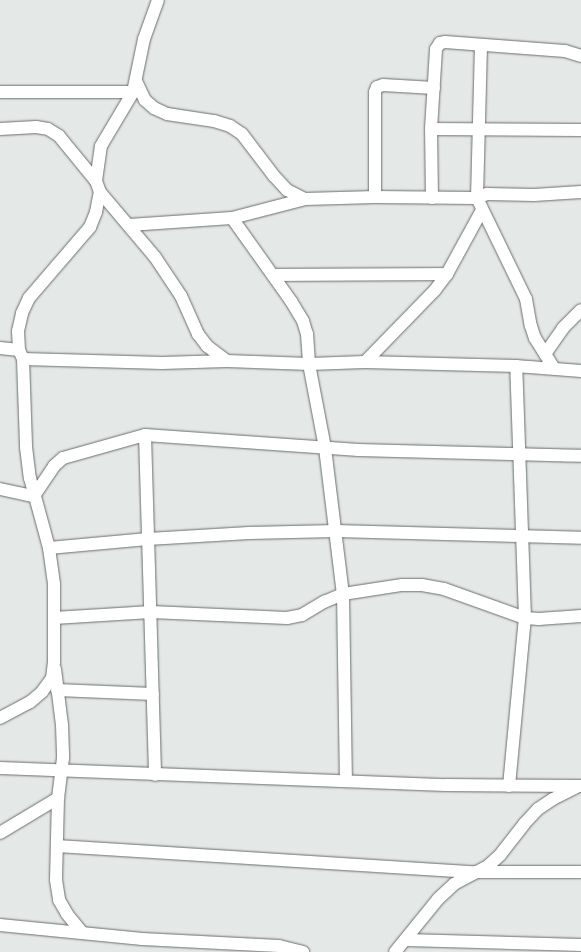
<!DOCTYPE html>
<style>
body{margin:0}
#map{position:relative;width:581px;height:952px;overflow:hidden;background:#e4e9e7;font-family:"Sofia Sans Condensed",sans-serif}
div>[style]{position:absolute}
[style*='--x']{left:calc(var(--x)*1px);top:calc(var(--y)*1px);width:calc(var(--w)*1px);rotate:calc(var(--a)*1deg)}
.roads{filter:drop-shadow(0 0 1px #696d6b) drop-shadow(0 0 1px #696d6b)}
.minor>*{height:12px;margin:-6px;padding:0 6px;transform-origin:6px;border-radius:6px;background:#fff}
span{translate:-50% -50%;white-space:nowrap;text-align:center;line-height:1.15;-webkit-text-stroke:3px #e4e9e7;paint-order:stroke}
</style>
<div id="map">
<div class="roads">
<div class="minor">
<i style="--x:481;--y:45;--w:153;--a:91.5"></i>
<i style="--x:477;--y:198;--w:112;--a:64.1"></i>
<i style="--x:526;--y:299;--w:27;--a:80"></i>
<i style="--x:531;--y:326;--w:13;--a:72"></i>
<i style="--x:535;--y:338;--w:36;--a:58"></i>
<i style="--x:136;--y:81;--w:21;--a:65"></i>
<i style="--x:145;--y:100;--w:12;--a:42"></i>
<i style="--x:154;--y:108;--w:14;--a:25"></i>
<i style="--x:167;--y:114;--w:48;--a:8.5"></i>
<i style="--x:214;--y:121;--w:17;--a:17"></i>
<i style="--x:230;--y:126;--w:14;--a:34"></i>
<i style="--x:242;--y:134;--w:53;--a:52.7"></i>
<i style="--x:274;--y:176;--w:19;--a:47"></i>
<i style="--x:287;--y:190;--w:20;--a:27"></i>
<i style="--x:0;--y:92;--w:133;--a:0"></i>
<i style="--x:0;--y:129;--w:36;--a:-3"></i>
<i style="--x:36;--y:127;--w:12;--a:9"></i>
<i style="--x:48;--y:129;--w:13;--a:32"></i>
<i style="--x:59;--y:136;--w:58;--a:50.6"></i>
<i style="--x:96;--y:181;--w:12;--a:70"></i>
<i style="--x:100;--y:192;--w:85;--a:49.8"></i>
<i style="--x:155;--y:257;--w:47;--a:56.3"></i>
<i style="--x:181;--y:296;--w:42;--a:65.9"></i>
<i style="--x:198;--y:334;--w:15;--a:53"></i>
<i style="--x:207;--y:346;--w:25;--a:37"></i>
<i style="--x:431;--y:129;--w:150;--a:0.4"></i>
<i style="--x:96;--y:181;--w:35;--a:-82"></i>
<i style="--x:101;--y:146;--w:63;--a:-59.3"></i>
<i style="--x:133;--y:92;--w:54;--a:-78.3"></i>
<i style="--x:144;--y:39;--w:41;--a:-70.3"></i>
<i style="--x:375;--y:197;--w:105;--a:-90"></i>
<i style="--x:375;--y:92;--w:5;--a:-68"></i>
<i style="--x:377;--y:87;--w:6;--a:-18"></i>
<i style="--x:383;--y:85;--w:51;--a:3.4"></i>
<i style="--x:432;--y:198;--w:69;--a:-90.8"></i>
<i style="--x:431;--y:129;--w:80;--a:-86.4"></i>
<i style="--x:436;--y:49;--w:7;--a:-56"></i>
<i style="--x:440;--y:43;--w:5;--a:-11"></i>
<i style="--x:445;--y:42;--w:120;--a:4.3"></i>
<i style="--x:565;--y:51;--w:17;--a:17"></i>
<i style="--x:232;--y:218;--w:102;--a:54.6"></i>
<i style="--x:291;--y:301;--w:23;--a:59"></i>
<i style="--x:303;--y:321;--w:14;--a:73"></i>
<i style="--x:307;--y:334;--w:30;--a:86"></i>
<i style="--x:309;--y:364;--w:86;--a:79.2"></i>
<i style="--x:325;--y:448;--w:147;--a:83"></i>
<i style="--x:343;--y:594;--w:186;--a:89.1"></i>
<i style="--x:129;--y:225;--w:103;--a:-3.9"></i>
<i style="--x:232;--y:218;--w:75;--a:-14.6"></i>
<i style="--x:305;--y:199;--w:70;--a:-1.6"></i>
<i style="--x:375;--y:197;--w:102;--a:0.6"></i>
<i style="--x:477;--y:198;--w:11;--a:-22"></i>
<i style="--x:487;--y:194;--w:47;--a:1.2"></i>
<i style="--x:534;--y:195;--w:47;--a:-3.7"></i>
<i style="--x:273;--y:275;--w:174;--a:-0.3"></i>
<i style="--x:0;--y:348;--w:19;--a:6"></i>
<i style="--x:19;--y:350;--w:10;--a:66"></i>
<i style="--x:23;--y:359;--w:88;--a:88"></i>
<i style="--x:26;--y:447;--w:31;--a:83"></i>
<i style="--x:30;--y:478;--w:73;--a:74.8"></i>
<i style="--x:49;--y:548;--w:36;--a:82"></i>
<i style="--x:54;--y:584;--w:78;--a:90"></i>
<i style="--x:54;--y:662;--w:16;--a:97"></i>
<i style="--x:52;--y:678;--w:17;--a:126"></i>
<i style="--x:42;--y:692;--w:16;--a:140"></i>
<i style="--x:30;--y:702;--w:34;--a:152"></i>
<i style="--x:19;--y:350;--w:19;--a:-93"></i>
<i style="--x:18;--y:331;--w:18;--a:-77"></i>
<i style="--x:22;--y:313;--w:17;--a:-65"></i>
<i style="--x:29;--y:298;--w:94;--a:-49.3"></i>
<i style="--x:90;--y:227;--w:16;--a:-68"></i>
<i style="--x:96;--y:212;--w:20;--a:-79"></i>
<i style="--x:545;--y:354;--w:32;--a:-55"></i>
<i style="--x:563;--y:328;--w:25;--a:-45"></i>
<i style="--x:23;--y:359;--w:139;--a:1.6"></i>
<i style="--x:162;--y:363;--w:65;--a:-1.8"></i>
<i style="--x:227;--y:361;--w:82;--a:2.1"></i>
<i style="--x:309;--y:364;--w:56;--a:-2"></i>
<i style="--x:365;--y:362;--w:151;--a:1.5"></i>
<i style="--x:516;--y:366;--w:65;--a:4.4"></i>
<i style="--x:365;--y:362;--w:100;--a:-45.8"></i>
<i style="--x:435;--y:290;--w:20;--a:-53"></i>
<i style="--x:447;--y:274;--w:73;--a:-61.3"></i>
<i style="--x:145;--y:435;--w:340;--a:88.3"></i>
<i style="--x:0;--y:489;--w:35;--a:12"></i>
<i style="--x:34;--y:496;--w:36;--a:-56"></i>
<i style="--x:54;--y:466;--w:12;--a:-42"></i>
<i style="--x:63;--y:458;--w:85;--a:-15.7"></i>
<i style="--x:145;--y:435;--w:214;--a:4"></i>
<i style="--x:358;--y:450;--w:223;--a:1.5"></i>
<i style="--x:49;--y:548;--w:99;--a:-5.2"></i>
<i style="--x:148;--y:539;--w:101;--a:-3.4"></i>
<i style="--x:249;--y:533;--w:87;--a:-1.3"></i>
<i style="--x:336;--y:531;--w:245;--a:1.6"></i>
<i style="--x:54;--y:618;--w:97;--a:-3.5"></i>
<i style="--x:151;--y:612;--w:136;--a:2.5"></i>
<i style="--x:287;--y:618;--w:15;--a:-11"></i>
<i style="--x:302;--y:615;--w:26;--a:-31"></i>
<i style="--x:324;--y:602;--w:21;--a:-23"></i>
<i style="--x:343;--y:594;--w:60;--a:-8.7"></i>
<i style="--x:402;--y:585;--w:20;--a:0"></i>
<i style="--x:422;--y:585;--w:22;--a:10"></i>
<i style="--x:444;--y:589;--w:86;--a:19.7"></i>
<i style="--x:525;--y:618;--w:14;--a:4"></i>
<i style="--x:539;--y:619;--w:42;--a:-4.1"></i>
<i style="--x:55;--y:669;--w:56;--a:82.9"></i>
<i style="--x:62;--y:725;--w:33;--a:88"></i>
<i style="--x:63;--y:758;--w:40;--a:97.1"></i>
<i style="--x:58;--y:798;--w:82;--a:91.4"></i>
<i style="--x:56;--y:880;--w:20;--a:81"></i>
<i style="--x:59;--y:900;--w:16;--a:60"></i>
<i style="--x:67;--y:914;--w:22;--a:51"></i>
<i style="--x:57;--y:690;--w:96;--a:2.4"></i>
<i style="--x:0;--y:768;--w:446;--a:2.2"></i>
<i style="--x:446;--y:785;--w:135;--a:0.4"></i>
<i style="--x:509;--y:786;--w:169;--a:-84.6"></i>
<i style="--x:525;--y:618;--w:252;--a:-92"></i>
<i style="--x:0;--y:833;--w:68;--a:-31.1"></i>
<i style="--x:57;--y:846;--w:420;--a:3.6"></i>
<i style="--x:476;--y:872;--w:105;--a:0"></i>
<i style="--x:0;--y:925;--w:143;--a:5.6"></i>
<i style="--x:142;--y:939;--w:137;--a:2.9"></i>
<i style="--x:279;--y:946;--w:25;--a:14"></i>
<i style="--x:406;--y:940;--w:175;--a:1.6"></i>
<i style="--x:395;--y:952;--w:68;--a:-50.9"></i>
<i style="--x:438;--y:899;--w:22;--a:-43"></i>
<i style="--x:454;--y:884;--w:40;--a:-28"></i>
<i style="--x:489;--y:865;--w:15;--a:-42"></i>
<i style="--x:500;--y:855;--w:39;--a:-52"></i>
<i style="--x:524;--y:824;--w:21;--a:-47"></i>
<i style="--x:538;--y:809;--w:18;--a:-34"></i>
<i style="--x:553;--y:799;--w:25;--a:-27"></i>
</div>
</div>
</div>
